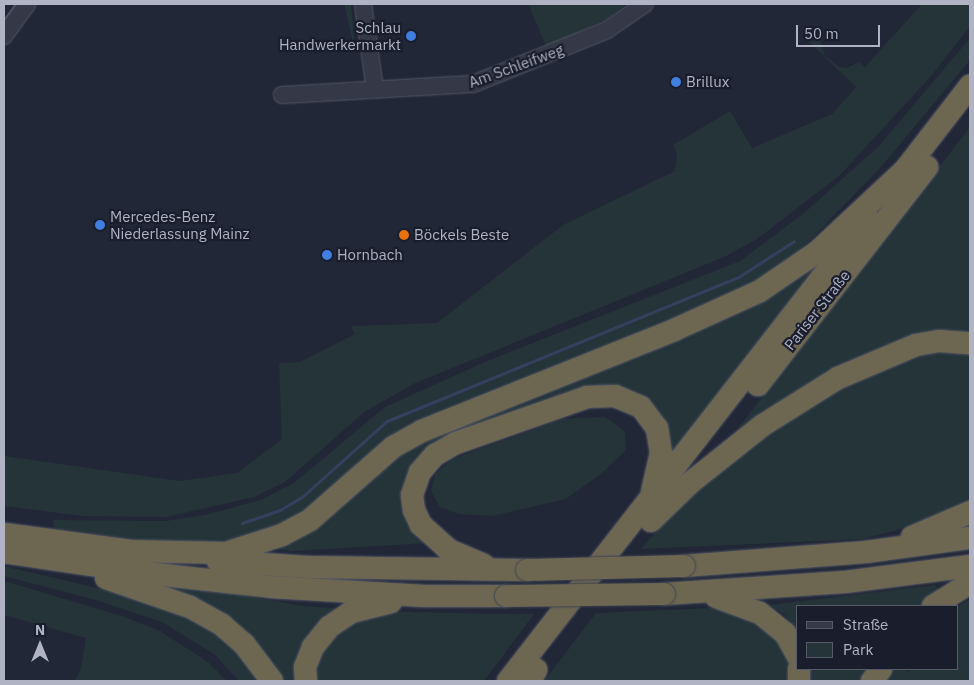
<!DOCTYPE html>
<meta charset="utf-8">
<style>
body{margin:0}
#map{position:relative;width:974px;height:685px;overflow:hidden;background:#212737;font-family:"IBM Plex Sans",sans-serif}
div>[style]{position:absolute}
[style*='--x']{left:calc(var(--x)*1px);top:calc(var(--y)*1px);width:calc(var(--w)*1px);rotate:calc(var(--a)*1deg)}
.green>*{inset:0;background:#243439}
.stream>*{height:3px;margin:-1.5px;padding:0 1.5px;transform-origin:1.5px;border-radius:1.5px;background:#363f5d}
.roads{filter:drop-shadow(0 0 1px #525665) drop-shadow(0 0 1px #525665)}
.minor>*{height:16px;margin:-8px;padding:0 8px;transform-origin:8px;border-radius:8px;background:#353947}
.highway>*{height:22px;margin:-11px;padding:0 11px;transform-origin:11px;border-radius:11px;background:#6d6752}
.tram>*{height:1px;margin:-0.5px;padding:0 0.5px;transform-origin:0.5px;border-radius:0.5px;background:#575c6e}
.bridges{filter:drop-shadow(0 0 1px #3f4352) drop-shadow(0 0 1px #3f4352)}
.highway-bridge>*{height:22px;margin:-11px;padding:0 11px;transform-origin:11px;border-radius:11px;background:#6d6752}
.dots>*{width:14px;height:14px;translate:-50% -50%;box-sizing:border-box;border:2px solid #1a1e2c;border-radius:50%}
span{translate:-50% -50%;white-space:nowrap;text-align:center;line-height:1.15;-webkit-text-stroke:4.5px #1a1e2c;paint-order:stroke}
.poi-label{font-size:15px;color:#afb3c4}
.right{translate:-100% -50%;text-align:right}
.left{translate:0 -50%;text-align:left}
.street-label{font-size:15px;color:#afb3c4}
.frame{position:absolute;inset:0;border:5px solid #afb3c4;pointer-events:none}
.legend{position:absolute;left:796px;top:605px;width:162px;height:65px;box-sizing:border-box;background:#1a1e2c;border:1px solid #565a69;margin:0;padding:6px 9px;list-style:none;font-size:15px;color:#afb3c4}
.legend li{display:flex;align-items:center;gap:10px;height:25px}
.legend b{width:25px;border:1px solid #565a69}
.north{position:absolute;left:15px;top:620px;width:50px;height:50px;-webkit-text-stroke:4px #1a1e2c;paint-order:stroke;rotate:0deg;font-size:14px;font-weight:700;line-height:20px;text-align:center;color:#afb3c4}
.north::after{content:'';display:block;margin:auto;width:18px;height:22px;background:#afb3c4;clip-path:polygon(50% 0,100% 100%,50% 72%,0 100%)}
.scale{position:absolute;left:796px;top:25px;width:84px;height:22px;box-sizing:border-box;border:2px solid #afb3c4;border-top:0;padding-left:6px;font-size:15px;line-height:18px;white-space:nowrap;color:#afb3c4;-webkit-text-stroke:4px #1a1e2c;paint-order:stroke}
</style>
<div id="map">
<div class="green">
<i style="clip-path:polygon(344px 4px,351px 4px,355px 51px)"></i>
<i style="clip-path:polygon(528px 4px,627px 4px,608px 18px,547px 48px)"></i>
<i style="clip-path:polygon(922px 4px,970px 4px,970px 26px,932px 75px,840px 175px,757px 239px,724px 257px,413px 384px,363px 413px,285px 482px,254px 497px,166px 517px,82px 516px,4px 506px,4px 456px,179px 481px,237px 473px,282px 439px,279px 363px,300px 362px,355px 334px,351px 326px,437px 323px,563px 225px,675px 171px,677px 155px,673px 145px,730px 111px,752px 148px,832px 114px,856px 87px,809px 42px,820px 39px,825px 56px,839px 67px,847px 68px,859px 62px,865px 67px)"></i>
<i style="clip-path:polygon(970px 38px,970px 60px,880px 168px,793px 258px,734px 294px,494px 393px,285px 526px,231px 545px,158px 542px,54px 528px,53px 520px,166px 521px,205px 515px,261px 500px,294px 483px,385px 407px,487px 361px,740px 261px,804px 213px,879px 146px)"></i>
<i style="clip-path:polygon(970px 127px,970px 336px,948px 333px,726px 444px)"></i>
<i style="clip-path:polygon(828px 251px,667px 459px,620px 390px,414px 463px,427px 543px,294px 551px,273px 549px,414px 444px)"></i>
<i style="clip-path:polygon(970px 350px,970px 503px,936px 520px,862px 539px,641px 549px,677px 508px,769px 429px,857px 380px,926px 352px)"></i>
<i style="clip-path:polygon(605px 417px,625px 431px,626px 450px,601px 474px,566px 499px,492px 516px,459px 514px,440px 507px,431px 491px,435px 474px,453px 459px,563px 419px)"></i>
<i style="clip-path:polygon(4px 566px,152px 601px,218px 631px,264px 681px,239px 681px,214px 654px,162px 622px,96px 600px,4px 576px)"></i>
<i style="clip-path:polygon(4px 581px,122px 616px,160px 631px,208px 662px,227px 681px,75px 681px,81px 668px,86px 638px,4px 615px)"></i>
<i style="clip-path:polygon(149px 583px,207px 589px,303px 606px,342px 609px,299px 681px,281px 681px)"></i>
<i style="clip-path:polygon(935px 585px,939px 591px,921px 606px,798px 606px,798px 631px,785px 615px,770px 605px)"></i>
<i style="clip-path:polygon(970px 599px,970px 681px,884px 681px,892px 669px,906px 669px,907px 673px,910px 669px,958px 669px,958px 607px)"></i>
<i style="clip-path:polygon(733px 607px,761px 619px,795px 665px,792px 681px,544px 681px,596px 613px)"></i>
<i style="clip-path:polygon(372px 611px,492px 614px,534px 614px,484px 681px,315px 681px,317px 662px,329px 640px)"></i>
<i style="clip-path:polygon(810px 669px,872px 669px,862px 681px,810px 681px)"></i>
</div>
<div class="stream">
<i style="--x:242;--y:523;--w:40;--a:-18.9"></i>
<i style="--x:280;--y:510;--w:27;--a:-31"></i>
<i style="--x:303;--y:496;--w:113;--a:-41.8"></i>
<i style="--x:387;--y:421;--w:382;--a:-22.3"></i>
<i style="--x:740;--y:276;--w:64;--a:-32.9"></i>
</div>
<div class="roads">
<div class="minor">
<i style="--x:363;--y:4;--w:86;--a:82"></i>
<i style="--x:4;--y:36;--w:39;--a:-54"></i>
<i style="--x:282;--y:95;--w:191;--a:-3.3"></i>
<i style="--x:473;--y:84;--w:144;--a:-21.9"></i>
<i style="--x:607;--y:30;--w:46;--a:-34.4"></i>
</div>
<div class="highway">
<i style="--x:898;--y:179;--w:118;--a:-52.3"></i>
<i style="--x:758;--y:385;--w:276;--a:-52.2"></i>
<i style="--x:651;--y:521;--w:54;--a:-44.3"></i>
<i style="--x:690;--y:483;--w:93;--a:-38.5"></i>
<i style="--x:763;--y:425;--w:89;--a:-32.1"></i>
<i style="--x:838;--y:378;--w:85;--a:-22.9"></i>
<i style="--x:916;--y:345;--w:23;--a:-10"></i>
<i style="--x:939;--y:341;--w:31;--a:4"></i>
<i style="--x:4;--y:534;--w:136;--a:7.6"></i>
<i style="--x:912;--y:537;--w:63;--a:-23.3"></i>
<i style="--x:126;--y:551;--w:100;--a:1.1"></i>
<i style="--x:226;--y:553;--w:59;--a:-17.8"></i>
<i style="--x:282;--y:535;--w:32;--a:-28"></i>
<i style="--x:310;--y:520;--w:111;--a:-41.3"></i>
<i style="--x:393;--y:447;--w:33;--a:-29"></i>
<i style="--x:422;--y:431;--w:271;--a:-21.8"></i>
<i style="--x:674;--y:330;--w:94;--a:-24.4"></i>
<i style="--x:760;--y:291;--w:69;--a:-34.4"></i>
<i style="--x:817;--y:252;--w:123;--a:-43"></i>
<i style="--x:4;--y:552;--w:144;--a:8.4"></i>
<i style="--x:146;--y:573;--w:125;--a:6.4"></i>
<i style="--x:270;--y:587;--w:155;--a:3.3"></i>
<i style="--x:425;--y:596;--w:81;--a:0"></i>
<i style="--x:218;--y:561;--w:89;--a:3.9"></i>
<i style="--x:307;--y:567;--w:220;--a:0.8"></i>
<i style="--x:484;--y:565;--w:38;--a:-157"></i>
<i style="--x:449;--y:550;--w:38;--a:-138"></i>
<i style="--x:421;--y:525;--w:17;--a:-115"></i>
<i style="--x:414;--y:510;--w:15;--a:-98"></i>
<i style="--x:412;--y:495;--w:24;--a:-71"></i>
<i style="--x:420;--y:472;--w:23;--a:-49"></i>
<i style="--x:435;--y:455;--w:24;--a:-30"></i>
<i style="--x:456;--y:443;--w:139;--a:-19.3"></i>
<i style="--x:587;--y:397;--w:28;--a:-2"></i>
<i style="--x:615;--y:396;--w:28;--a:23"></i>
<i style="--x:641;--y:407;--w:26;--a:53"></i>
<i style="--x:657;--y:428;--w:25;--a:81"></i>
<i style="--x:661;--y:453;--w:39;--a:103"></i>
<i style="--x:684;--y:566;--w:183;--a:-4.4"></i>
<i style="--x:866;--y:552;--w:105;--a:-7.7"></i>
<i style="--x:106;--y:578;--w:89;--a:19"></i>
<i style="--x:190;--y:607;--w:37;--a:29"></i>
<i style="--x:222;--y:625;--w:29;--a:41"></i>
<i style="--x:244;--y:644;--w:46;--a:52.9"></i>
<i style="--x:664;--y:594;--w:181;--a:-3.8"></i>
<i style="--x:845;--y:582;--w:126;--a:-7.3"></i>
<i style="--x:716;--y:597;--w:47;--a:20"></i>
<i style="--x:760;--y:613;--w:32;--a:39"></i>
<i style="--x:785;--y:633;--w:26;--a:61"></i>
<i style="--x:933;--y:606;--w:44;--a:-31.9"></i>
<i style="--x:306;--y:681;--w:14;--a:-94"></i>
<i style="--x:305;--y:667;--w:22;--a:-68"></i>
<i style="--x:313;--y:647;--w:26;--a:-51"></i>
<i style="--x:329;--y:627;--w:27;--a:-34"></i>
<i style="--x:351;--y:612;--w:41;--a:-14"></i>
<i style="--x:508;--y:681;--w:586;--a:-52.13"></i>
<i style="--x:530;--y:681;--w:13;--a:-61"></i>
<i style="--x:799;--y:681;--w:12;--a:-90"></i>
<i style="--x:872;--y:681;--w:15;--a:-53"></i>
</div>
</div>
<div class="tram">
<i style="--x:4;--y:19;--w:19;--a:-54"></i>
</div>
<div class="bridges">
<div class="highway-bridge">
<i style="--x:527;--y:570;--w:157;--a:-1.5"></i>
<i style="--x:506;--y:596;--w:158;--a:-0.7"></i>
</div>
</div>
<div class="dots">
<i style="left:411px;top:36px;background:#3f7fe0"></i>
<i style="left:676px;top:82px;background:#3f7fe0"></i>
<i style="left:100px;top:225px;background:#3f7fe0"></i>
<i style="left:404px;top:235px;background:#e8710a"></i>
<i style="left:327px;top:255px;background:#3f7fe0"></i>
</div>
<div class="poi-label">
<span class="right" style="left:401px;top:36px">Schlau<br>Handwerkermarkt</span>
<span class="left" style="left:686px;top:82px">Brillux</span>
<span class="left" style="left:110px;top:225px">Mercedes-Benz<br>Niederlassung Mainz</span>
<span class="left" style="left:414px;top:235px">Böckels Beste</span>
<span class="left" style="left:337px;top:255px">Hornbach</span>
</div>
<div class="street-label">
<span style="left:516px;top:66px;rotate:-20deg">Am Schleifweg</span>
<span style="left:817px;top:310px;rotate:-52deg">Pariser Straße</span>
</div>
<div class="frame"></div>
<ul class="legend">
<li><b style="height:6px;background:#353947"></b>Straße</li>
<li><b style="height:14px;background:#243439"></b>Park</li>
</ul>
<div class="north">N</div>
<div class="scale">50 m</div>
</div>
